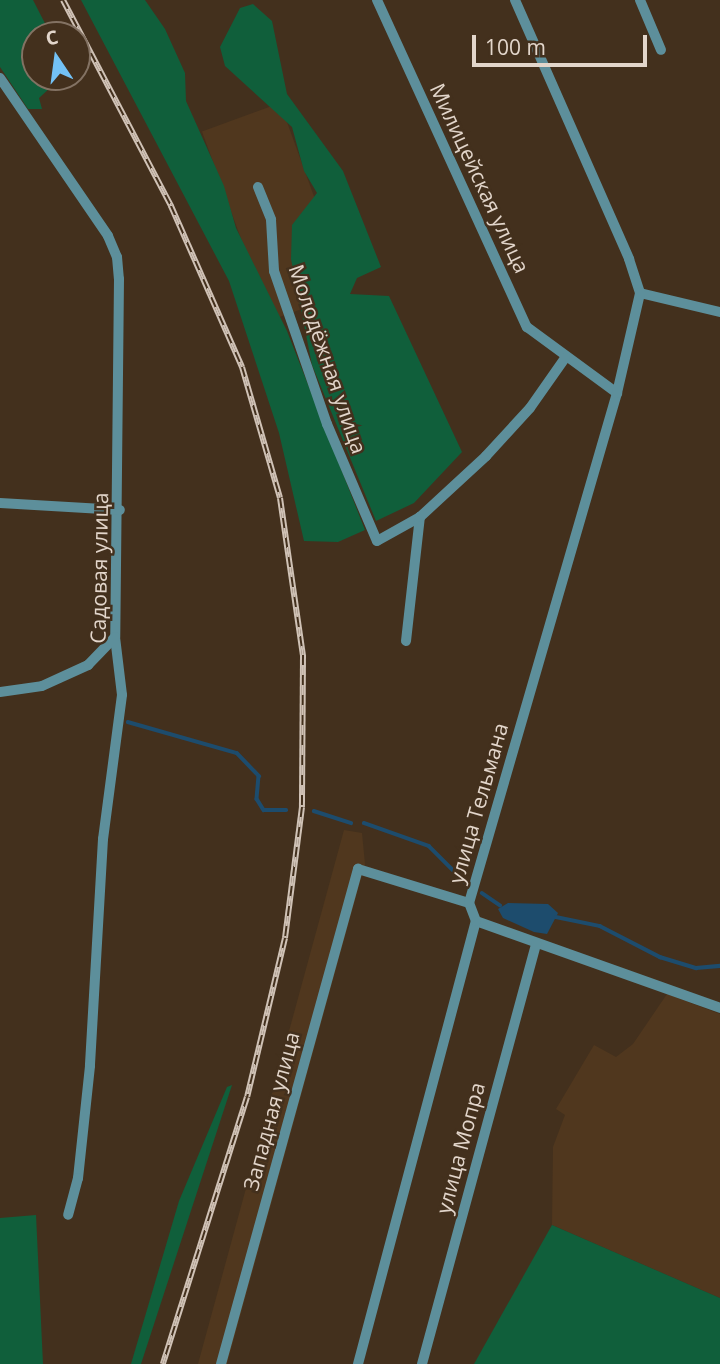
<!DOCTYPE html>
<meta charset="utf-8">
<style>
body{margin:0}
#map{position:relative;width:720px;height:1364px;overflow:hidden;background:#43301d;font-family:"Open Sans",sans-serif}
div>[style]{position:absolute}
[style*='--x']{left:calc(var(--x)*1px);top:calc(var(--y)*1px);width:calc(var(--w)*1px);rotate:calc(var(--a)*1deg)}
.built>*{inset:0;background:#50371e;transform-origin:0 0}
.green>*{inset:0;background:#105f3b}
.water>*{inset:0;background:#1d4c6d}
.stream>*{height:3.5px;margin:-1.75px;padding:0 1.75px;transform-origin:1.75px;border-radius:1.75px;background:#1d4c6d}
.minor>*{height:10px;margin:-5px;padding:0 5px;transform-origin:5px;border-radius:5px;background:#5d8f9b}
.rail>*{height:6px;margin-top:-3px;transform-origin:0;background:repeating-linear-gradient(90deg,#43301d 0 10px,#d0c2b6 0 20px);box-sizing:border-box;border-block:2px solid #d0c2b6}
span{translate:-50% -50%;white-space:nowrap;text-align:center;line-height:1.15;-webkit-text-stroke:5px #43301d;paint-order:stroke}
.street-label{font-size:21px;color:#e3d6cb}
.north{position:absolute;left:21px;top:21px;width:70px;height:70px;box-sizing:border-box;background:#43301d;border:2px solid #837263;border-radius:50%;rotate:347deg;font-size:19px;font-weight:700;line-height:28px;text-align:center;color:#e3d6cb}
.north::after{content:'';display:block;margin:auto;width:24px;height:32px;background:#73c1f5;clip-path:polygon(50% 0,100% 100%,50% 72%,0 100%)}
.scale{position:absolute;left:472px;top:35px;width:175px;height:32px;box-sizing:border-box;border:4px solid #e3d6cb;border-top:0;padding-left:9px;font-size:21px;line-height:24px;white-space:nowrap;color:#e3d6cb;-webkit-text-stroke:5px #43301d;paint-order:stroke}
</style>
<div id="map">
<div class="built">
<i style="left:280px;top:103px;width:201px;height:83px;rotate:70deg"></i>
<i style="clip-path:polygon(344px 830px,362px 833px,365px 864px,227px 1364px,198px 1364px)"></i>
<i style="clip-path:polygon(667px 994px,720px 1014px,720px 1298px,552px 1225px,553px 1147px,565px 1115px,556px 1109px,594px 1045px,616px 1057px,633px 1044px)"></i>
</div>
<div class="green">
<i style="clip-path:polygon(0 0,33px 0,51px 35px,35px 35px,35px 77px,62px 77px,39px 98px,42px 109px,28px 109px,0 67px)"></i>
<i style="clip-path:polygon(81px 0,145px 0,165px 29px,185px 73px,186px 101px,224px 186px,236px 228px,287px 331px,365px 530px,338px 542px,304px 541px,279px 433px,229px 281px)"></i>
<i style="clip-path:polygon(253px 4px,272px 21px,287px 94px,343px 171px,381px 267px,357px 278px,350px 294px,389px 296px,462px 452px,414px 503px,376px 521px,312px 365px,291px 259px,292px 225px,317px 193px,304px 171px,292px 127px,225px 66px,220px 47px,240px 8px)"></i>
<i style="clip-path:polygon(232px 1085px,141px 1364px,131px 1364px,179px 1201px,227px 1087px)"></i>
<i style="clip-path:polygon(36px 1215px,43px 1364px,0 1364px,0 1218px)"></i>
<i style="clip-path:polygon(552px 1225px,720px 1298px,720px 1364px,474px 1364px)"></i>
</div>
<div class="water">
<i style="clip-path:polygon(508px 903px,548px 904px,558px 913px,547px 934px,534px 932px,503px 918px,498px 909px)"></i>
</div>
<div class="stream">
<i style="--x:128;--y:722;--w:113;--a:15.9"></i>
<i style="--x:237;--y:753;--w:32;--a:46"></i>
<i style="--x:259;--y:776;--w:23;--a:95"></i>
<i style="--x:257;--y:799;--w:13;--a:58"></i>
<i style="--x:264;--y:810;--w:22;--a:0"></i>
<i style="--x:314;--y:811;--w:39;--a:18"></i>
<i style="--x:364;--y:823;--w:69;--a:19.5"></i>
<i style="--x:429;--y:846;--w:51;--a:45"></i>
<i style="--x:482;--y:893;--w:22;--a:34"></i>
<i style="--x:556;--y:917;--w:45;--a:11.6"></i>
<i style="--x:600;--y:926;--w:68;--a:27.3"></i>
<i style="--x:660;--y:957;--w:38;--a:17"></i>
<i style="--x:696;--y:968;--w:24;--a:-5"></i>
</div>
<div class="minor">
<i style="--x:377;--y:0;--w:360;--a:65.4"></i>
<i style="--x:527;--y:327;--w:112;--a:36.3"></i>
<i style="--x:515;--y:0;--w:283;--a:66.2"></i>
<i style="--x:629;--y:259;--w:36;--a:72"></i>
<i style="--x:640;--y:293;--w:82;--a:13.4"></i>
<i style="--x:640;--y:0;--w:54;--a:67.2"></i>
<i style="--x:0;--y:78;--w:191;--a:55.6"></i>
<i style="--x:108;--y:236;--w:23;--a:67"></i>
<i style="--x:117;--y:257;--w:22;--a:85"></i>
<i style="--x:119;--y:279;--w:358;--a:90.6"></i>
<i style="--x:115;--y:637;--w:58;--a:83.1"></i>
<i style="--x:122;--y:695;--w:145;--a:97.5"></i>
<i style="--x:103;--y:839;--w:227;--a:93.3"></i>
<i style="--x:90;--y:1066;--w:113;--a:96.1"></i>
<i style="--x:78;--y:1178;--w:38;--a:105"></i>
<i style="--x:258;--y:187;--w:35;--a:68"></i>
<i style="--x:271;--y:220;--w:51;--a:86.6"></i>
<i style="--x:274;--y:271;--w:162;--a:70.9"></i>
<i style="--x:327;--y:424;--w:127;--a:66.9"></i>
<i style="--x:377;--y:541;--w:49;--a:-29.2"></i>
<i style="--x:0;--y:503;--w:120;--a:3.3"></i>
<i style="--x:406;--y:641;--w:125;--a:-83.6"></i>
<i style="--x:420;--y:517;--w:90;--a:-42.7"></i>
<i style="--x:486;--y:456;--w:65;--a:-47.5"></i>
<i style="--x:530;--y:408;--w:61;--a:-55"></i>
<i style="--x:0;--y:692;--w:42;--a:-8.1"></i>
<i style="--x:42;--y:686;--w:51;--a:-24.5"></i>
<i style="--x:88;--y:665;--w:39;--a:-46"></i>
<i style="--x:476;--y:921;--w:259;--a:19.6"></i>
<i style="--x:221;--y:1364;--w:514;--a:-74.53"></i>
<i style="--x:358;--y:869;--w:116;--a:17"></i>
<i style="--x:358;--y:1364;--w:458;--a:-75.1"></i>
<i style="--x:476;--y:921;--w:19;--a:-111"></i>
<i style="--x:469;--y:903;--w:531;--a:-73.82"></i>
<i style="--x:617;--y:393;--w:103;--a:-77"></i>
<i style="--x:422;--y:1364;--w:436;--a:-74.8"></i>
</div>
<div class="rail">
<i style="--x:63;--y:0;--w:233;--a:62.3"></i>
<i style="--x:171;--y:206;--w:176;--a:66.2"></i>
<i style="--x:242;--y:367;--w:136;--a:73.8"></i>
<i style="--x:280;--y:498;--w:159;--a:81.7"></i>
<i style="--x:303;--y:655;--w:152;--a:90.4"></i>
<i style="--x:302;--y:807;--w:132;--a:97.4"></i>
<i style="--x:285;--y:938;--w:163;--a:103.4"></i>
<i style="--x:247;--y:1097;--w:280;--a:107.5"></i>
</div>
<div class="street-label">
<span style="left:480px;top:178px;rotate:65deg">Милицейская улица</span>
<span style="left:328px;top:359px;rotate:71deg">Молодёжная улица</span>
<span style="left:99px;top:568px;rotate:-89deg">Садовая улица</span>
<span style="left:478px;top:803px;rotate:-74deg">улица Тельмана</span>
<span style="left:271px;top:1111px;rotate:-75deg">Западная улица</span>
<span style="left:460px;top:1148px;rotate:-75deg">улица Мопра</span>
</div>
<div class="north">С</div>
<div class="scale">100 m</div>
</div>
